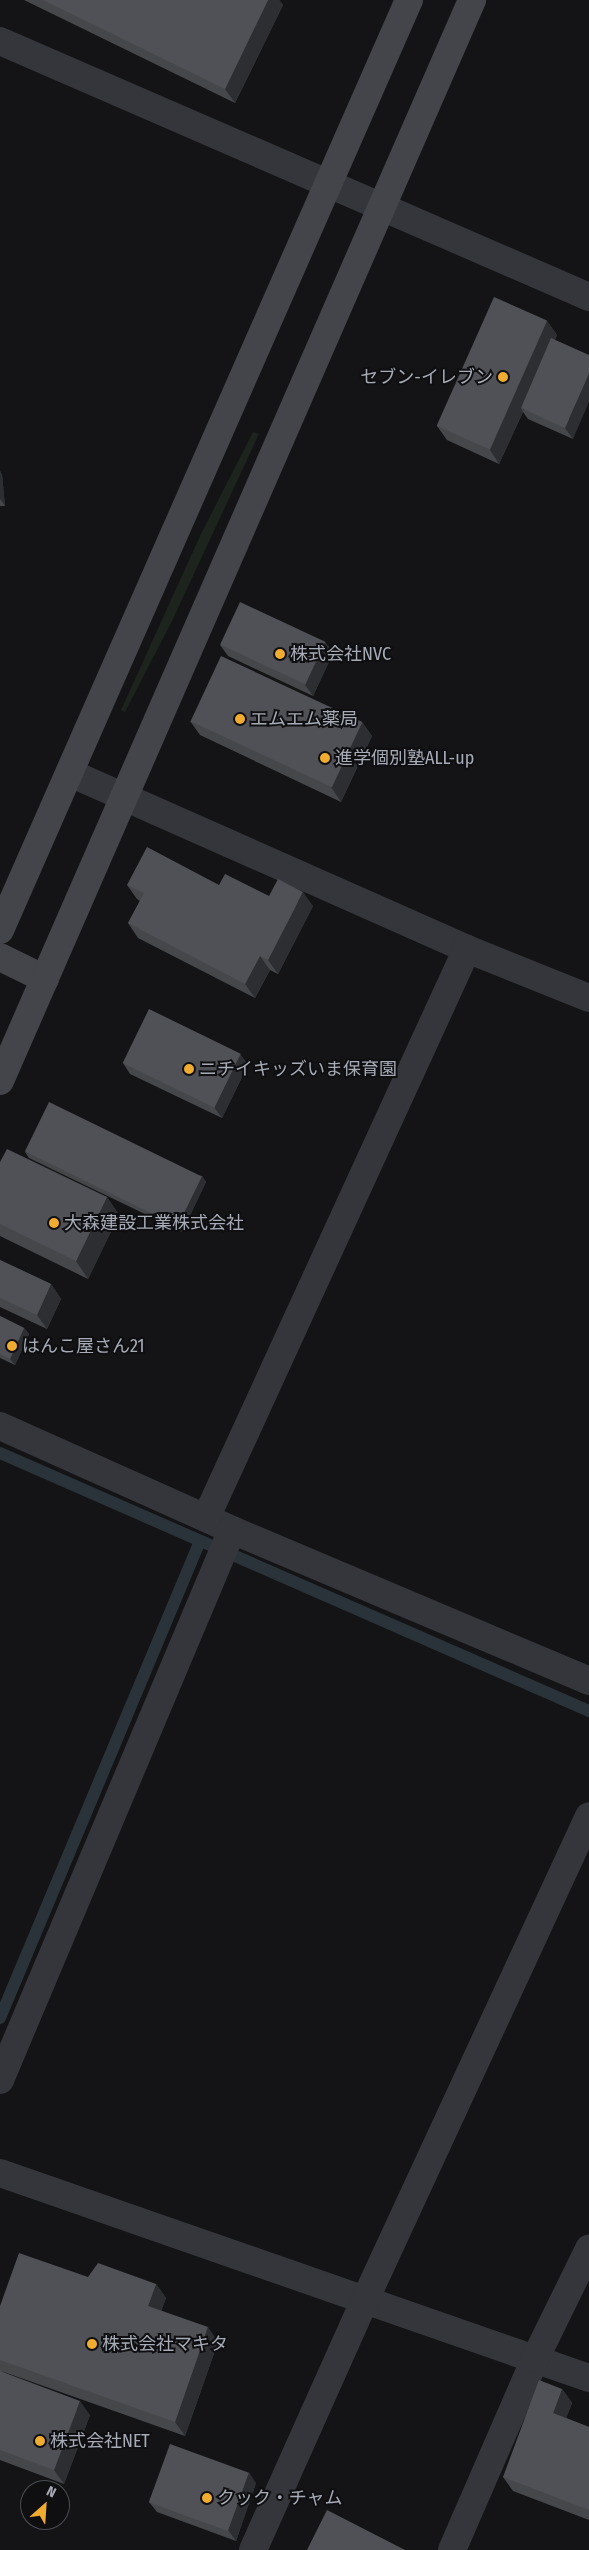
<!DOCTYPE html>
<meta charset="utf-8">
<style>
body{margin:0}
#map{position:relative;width:589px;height:2550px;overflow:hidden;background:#141416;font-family:"Fira Sans Condensed","Noto Sans JP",sans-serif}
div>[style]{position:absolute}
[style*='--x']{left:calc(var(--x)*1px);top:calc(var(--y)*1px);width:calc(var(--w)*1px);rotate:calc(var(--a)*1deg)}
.green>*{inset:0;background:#1c241d}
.stream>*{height:12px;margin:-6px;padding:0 6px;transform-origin:6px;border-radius:6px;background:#2a3339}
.street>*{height:28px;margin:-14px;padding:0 14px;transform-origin:14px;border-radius:14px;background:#35363b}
.secondary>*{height:28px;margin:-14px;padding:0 14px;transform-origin:14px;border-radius:14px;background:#43454b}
.wall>*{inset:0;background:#45474b}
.shaded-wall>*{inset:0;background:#2d2e31}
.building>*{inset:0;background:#505157;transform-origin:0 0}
.dots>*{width:14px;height:14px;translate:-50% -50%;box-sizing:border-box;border:2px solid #0f0f11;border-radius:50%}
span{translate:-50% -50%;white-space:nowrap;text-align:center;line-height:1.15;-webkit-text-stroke:4px #0f0f11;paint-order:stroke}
.poi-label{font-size:18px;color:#a6abb6}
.right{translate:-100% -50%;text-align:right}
.left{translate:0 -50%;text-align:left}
.north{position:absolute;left:20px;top:2480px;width:50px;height:50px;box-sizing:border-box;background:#0f0f11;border:1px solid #4b4d53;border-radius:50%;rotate:26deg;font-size:14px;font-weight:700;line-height:20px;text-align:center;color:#a6abb6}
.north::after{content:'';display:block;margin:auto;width:18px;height:22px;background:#f0ab31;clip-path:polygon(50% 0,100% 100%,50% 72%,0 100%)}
</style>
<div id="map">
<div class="green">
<i style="clip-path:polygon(253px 432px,259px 434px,172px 621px,125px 712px,121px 710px,200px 536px)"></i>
</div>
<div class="stream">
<i style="--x:0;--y:1453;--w:643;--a:23.65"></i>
<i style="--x:0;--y:2018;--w:517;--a:-67.25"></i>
</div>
<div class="street">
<i style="--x:0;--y:41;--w:642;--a:23.49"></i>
<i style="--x:70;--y:773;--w:434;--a:23.9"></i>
<i style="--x:467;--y:949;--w:131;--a:21.9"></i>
<i style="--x:0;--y:1426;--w:254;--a:24.1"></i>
<i style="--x:232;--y:1530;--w:388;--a:22.9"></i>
<i style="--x:206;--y:1518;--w:626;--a:-65.36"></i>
<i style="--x:0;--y:2080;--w:597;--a:-67.13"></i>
<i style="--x:0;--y:2173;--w:624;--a:19.19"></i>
<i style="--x:253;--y:2550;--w:274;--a:-65.9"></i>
<i style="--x:365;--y:2300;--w:533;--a:-65.16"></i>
<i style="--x:452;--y:2550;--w:208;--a:-66.5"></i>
<i style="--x:535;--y:2359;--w:123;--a:-63.9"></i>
</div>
<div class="secondary">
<i style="--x:0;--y:930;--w:1016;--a:-66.26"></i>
<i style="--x:0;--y:957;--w:50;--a:26.1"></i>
<i style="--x:0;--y:1081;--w:1180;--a:-66.41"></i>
</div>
<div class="wall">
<i style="clip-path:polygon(24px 0,279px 0,283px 5px,235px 103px)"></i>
<i style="clip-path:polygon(547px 321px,557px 335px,555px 340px,573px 439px,528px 419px,523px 412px,499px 464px,447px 440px,437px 426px)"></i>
<i style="clip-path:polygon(0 471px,2px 475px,5px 506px,0 506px)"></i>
<i style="clip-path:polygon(325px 642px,333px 653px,313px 696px,228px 656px,220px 645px)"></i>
<i style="clip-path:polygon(190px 721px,362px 722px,372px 736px,341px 802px,200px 735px)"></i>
<i style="clip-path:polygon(127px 885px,219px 885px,313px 906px,278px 974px,270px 970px,255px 998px,138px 938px,128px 923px,140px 901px,137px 899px)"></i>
<i style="clip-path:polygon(240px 1054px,248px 1065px,222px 1118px,130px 1074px,123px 1063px)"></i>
<i style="clip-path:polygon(25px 1152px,202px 1176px,206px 1182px,182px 1232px,29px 1158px)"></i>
<i style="clip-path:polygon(0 1162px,107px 1197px,119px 1215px,88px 1279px,0 1236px)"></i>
<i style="clip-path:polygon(0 1260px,51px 1284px,61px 1299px,47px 1329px,0 1307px)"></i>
<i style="clip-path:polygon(0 1316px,24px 1328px,29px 1334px,15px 1365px,0 1358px)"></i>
<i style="clip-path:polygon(88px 2277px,156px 2284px,166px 2298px,161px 2311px,218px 2342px,185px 2436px,1px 2371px,90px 2415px,64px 2484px,0 2460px,0 2306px)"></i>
<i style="clip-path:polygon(562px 2389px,572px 2403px,566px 2418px,589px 2427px,589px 2520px,513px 2491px,503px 2477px)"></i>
<i style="clip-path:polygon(256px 2483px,236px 2541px,157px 2512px,149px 2502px)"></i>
</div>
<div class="shaded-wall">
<i style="clip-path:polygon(268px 0,279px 0,283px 5px,235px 103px,225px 89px)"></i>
<i style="clip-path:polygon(547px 321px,557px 335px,524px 410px,521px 408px,523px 412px,499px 464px,490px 450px)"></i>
<i style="clip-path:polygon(589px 374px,589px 402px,573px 439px,565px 428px)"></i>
<i style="clip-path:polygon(0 471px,2px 475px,5px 506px,0 499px)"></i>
<i style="clip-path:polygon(325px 642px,333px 653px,313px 696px,305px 685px)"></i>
<i style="clip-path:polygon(362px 722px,372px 736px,341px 802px,331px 787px)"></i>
<i style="clip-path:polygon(303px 892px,313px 906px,278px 974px,268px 960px)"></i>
<i style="clip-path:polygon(260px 956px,270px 970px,255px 998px,245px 984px)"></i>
<i style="clip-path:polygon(240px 1054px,248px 1065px,222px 1118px,214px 1107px)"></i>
<i style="clip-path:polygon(202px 1176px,206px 1182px,182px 1232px,177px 1226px)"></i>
<i style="clip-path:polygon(107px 1197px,119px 1215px,88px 1279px,76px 1261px)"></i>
<i style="clip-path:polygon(51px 1284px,61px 1299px,47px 1329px,37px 1315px)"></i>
<i style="clip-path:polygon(24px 1328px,29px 1334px,15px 1365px,10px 1359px)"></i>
<i style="clip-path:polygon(156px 2284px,166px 2298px,158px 2320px,148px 2306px)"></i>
<i style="clip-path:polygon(208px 2327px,218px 2342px,185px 2436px,175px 2422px)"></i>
<i style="clip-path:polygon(562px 2389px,572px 2403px,563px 2427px,553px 2413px)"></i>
<i style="clip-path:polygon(80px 2401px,90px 2415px,64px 2484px,54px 2470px)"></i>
<i style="clip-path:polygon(249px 2472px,256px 2483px,236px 2541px,228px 2530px)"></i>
</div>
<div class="building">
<i style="clip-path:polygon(43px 0,268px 0,225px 89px)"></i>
<i style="left:494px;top:297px;width:58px;height:141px;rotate:24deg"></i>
<i style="clip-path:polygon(551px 338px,589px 355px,589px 374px,565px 428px,521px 408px)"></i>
<i style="left:240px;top:602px;width:94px;height:47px;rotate:25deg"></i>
<i style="left:221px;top:656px;width:156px;height:72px;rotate:25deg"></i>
<i style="clip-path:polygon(147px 847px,219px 885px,225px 874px,269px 896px,278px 879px,303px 892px,268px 960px,260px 956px,245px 984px,128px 923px,144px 893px,127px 885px)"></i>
<i style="left:149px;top:1009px;width:102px;height:60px;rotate:26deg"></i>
<i style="left:49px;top:1102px;width:170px;height:55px;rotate:26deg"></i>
<i style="clip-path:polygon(7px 1149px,107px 1197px,76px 1261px,0 1224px,0 1162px)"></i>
<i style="clip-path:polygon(0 1260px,51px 1284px,37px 1315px,0 1298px)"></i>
<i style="clip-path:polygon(0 1316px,24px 1328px,10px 1359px,0 1354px)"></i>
<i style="clip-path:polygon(19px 2253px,88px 2277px,98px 2263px,156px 2284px,148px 2306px,208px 2327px,175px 2422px,0 2360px,0 2306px)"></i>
<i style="clip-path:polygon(0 2371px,80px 2401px,54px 2470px,0 2450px)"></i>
<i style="clip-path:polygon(539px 2380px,562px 2389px,553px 2413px,589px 2427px,589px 2510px,503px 2477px)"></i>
<i style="left:170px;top:2444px;width:84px;height:62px;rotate:20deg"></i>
<i style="clip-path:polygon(327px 2510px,405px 2550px,307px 2550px)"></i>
</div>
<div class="dots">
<i style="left:503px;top:377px;background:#f0ab31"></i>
<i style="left:280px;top:654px;background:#f0ab31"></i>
<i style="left:240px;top:719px;background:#f0ab31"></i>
<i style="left:325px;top:758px;background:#f0ab31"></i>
<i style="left:189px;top:1069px;background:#f0ab31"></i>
<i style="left:54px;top:1223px;background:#f0ab31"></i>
<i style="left:12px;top:1346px;background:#f0ab31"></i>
<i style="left:92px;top:2344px;background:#f0ab31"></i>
<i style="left:40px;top:2441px;background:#f0ab31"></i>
<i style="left:207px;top:2498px;background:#f0ab31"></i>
</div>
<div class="poi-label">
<span class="right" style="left:493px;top:377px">セブン-イレブン</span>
<span class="left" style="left:290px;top:654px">株式会社NVC</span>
<span class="left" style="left:250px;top:719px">エムエム薬局</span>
<span class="left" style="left:335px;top:758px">進学個別塾ALL-up</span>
<span class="left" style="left:199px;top:1069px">ニチイキッズいま保育園</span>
<span class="left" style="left:64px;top:1223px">大森建設工業株式会社</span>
<span class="left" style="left:22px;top:1346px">はんこ屋さん21</span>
<span class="left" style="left:102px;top:2344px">株式会社マキタ</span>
<span class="left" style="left:50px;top:2441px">株式会社NET</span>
<span class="left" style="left:217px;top:2498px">クック・チャム</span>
</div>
<div class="north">N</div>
</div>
